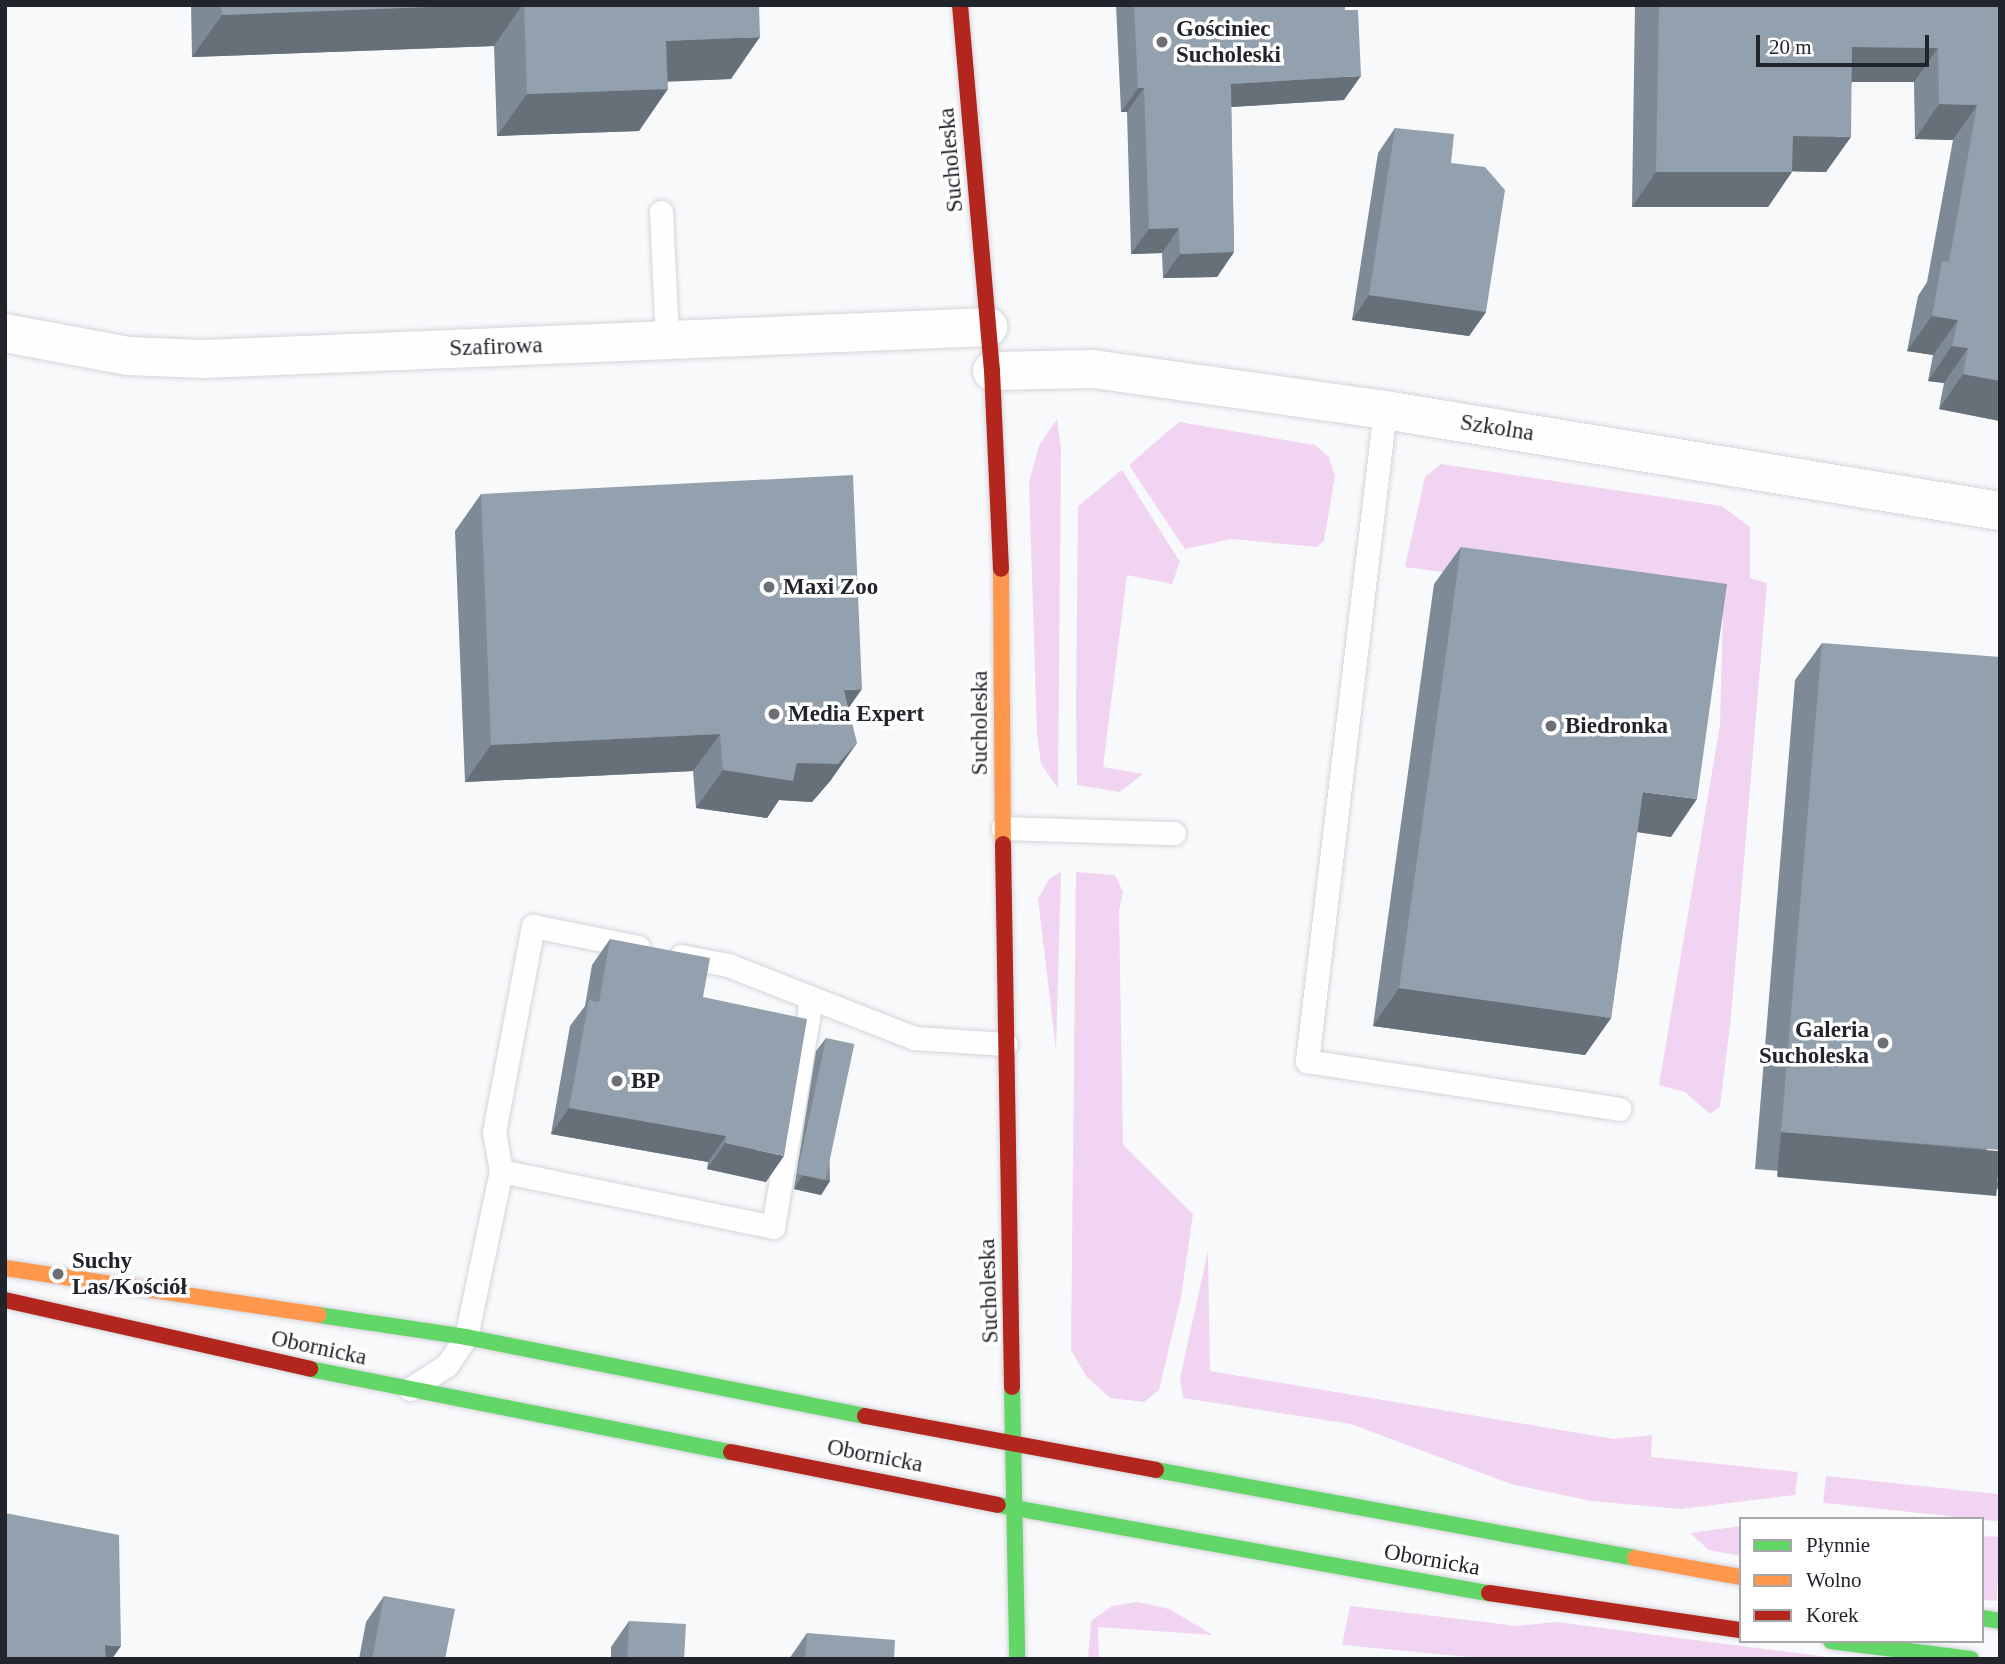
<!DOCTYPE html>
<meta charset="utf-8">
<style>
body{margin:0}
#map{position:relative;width:2005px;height:1664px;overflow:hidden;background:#f8f9fb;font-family:"Times New Roman",serif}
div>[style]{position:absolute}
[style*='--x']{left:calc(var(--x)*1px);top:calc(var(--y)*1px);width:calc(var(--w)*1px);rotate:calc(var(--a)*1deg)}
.green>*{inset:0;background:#f0d4f2;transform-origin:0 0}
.roads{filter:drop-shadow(0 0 2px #d3d4d9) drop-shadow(0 0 2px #d3d4d9)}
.lane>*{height:23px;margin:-11.5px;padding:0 11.5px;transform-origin:11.5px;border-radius:11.5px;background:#fefefe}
.street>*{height:38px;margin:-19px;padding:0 19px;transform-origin:19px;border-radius:19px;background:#fefefe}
.fast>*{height:16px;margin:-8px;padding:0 8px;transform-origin:8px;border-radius:8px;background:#63d668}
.slow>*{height:16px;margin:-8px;padding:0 8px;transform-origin:8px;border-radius:8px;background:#ff974d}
.jam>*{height:16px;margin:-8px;padding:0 8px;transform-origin:8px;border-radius:8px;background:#b3261e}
.wall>*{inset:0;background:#7e8a95}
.shaded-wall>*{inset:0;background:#677079;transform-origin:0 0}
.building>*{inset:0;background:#93a0ad;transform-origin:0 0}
.dots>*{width:19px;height:19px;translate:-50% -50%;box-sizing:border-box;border:4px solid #fff;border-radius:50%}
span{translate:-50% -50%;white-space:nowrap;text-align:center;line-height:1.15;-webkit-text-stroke:7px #fff;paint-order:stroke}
.poi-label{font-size:23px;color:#22242b;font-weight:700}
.left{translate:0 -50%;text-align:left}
.right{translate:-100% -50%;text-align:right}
.street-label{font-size:23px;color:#22242b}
.frame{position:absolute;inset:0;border:7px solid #22242b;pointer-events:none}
.legend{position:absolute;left:1739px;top:1517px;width:245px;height:126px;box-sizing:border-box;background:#fff;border:2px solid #a7a7aa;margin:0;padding:9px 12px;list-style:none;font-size:21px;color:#22242b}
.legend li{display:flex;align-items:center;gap:14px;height:35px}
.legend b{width:35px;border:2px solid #a7a7aa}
.scale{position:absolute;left:1756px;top:35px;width:173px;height:32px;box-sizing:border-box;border:4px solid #22242b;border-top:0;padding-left:9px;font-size:21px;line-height:24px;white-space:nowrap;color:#22242b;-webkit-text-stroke:5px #fff;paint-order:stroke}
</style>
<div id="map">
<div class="green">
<i style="clip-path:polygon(1057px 419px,1061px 449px,1058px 788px,1041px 764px,1037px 734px,1029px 482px,1039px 446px)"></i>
<i style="clip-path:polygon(1179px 422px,1315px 445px,1329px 457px,1335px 476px,1324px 541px,1317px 547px,1231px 539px,1185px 549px,1129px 465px)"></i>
<i style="clip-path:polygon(1441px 464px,1722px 506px,1750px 527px,1750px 578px,1767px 583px,1731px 1017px,1720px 1106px,1710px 1114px,1685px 1092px,1659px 1085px,1720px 725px,1723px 610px,1405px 567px,1425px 477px)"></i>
<i style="clip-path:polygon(1122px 470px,1180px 562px,1172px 584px,1127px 575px,1103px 767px,1143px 774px,1120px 792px,1077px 785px,1076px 706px,1078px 506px)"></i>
<i style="clip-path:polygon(1061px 872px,1056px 1050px,1038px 899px,1049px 879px)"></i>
<i style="clip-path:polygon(1076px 872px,1115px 875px,1123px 892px,1119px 910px,1123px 1145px,1193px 1214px,1181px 1297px,1159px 1390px,1144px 1402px,1110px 1398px,1086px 1376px,1071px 1350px)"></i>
<i style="clip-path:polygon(1208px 1251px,1210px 1371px,1614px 1439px,1652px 1435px,1651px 1457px,1798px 1472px,1795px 1495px,1681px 1509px,1591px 1501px,1511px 1484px,1351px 1424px,1183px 1398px,1180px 1378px)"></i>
<i style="left:1826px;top:1476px;width:175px;height:27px;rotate:6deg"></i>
<i style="clip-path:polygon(1741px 1526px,1741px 1556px,1709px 1550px,1690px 1533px)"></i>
<i style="left:1982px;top:1536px;width:18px;height:64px;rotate:3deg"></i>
<i style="clip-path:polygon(1138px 1602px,1169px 1609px,1213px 1635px,1098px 1627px,1099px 1659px,1088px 1659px,1091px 1621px,1112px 1606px)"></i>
<i style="clip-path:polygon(1350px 1606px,1518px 1626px,1556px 1622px,1843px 1659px,1491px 1659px,1342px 1645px)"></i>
</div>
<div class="roads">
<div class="lane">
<i style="--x:661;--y:212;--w:128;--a:87.3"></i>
<i style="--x:1385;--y:410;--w:656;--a:96.83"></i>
<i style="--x:1307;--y:1061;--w:316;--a:8.7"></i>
<i style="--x:1003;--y:828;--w:171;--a:1.7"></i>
<i style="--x:681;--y:956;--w:48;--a:10.8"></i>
<i style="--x:728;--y:965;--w:200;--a:21.4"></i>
<i style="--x:914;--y:1038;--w:92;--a:3.7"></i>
<i style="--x:501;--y:1171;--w:278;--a:11.6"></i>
<i style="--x:773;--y:1227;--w:231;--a:-80.5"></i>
<i style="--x:410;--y:1389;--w:44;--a:-33"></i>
<i style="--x:447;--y:1365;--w:34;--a:-56"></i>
<i style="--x:466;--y:1337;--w:170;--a:-78.1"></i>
<i style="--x:501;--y:1171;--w:40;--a:-100"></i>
<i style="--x:494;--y:1132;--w:210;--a:-79.3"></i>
<i style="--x:533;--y:926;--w:107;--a:11.3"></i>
</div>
<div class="street">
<i style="--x:5;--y:333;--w:125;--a:10.6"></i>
<i style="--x:128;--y:356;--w:75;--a:2.3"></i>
<i style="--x:203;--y:359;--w:786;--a:-2.33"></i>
<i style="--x:992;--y:371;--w:101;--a:-1.1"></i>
<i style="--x:1093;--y:369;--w:295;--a:8"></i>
<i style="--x:1385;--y:410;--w:623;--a:9.33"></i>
</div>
<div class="fast">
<i style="--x:319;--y:1315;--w:149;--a:8.5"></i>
<i style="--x:466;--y:1337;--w:407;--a:11.2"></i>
<i style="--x:310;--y:1369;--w:429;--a:11.2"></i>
<i style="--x:1012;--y:1387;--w:272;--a:88.9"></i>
<i style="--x:1156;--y:1470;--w:487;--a:10.4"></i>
<i style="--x:998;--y:1505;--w:499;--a:10.2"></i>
<i style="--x:1982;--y:1618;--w:18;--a:9"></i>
<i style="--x:1831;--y:1641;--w:141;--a:7.3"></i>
</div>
<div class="slow">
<i style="--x:1001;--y:569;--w:275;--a:89.6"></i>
<i style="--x:5;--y:1268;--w:317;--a:8.5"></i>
<i style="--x:1635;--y:1558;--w:108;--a:10.2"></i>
</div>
<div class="jam">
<i style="--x:960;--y:5;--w:367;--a:85"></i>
<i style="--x:992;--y:371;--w:198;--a:87.4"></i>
<i style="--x:1003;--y:844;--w:543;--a:89.05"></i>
<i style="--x:5;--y:1300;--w:313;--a:12.7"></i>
<i style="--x:865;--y:1416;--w:296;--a:10.5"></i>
<i style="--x:731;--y:1452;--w:272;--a:11.2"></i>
<i style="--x:1489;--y:1593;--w:255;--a:8.4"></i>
</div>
</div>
<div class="wall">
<i style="clip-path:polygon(191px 5px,759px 5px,731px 79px,668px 81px,639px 131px,497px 136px,494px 46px,192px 57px)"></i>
<i style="clip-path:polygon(1116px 5px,1345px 5px,1344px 100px,1231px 107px,1234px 252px,1217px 277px,1163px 278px,1162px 253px,1131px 254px,1127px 112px,1121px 112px)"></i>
<i style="clip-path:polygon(1635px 5px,2000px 5px,2000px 421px,1939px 409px,1944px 383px,1928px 381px,1933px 355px,1907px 351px,1918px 296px,1927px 282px,1953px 140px,1915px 139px,1914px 82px,1852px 82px,1826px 172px,1792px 171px,1768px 207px,1632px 207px)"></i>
<i style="clip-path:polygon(1395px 128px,1451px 163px,1486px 312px,1469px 336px,1352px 320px,1378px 153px)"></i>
<i style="clip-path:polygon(481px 494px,849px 709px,831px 780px,812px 802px,779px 800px,767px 818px,696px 808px,693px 771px,465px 782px,455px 531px)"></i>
<i style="clip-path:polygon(1461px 547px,1671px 837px,1637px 832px,1611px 1018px,1585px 1055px,1373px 1026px,1434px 584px)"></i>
<i style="clip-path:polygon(1822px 643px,2000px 1189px,1755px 1169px,1795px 680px)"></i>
<i style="clip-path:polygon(610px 939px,703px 997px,766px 1182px,707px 1169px,708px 1162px,551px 1134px,570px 1026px,585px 1006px,592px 965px)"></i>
<i style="clip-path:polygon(826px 1038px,830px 1181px,821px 1195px,794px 1189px,816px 1051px)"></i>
<i style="clip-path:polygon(384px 1596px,445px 1659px,359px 1659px,366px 1622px)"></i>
<i style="clip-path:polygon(629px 1621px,684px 1659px,611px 1659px,611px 1647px)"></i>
<i style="clip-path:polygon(807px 1633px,894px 1659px,789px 1659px)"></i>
</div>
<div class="shaded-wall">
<i style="clip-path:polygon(480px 5px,522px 5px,494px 46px,192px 57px,222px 15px)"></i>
<i style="clip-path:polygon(760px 37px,731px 79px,637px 83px,666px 41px)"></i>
<i style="clip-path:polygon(1852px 47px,1938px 48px,1914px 82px,1828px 82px)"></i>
<i style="clip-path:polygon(1361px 76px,1344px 100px,1214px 108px,1231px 84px)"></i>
<i style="clip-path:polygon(1138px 88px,1144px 88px,1127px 112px,1121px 112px)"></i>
<i style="clip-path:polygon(668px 89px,639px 131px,497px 136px,527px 94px)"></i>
<i style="clip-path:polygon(1939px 104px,1977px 105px,1953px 140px,1915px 139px)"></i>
<i style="clip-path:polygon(1793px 136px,1851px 137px,1826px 172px,1768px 171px)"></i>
<i style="clip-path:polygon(1656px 172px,1792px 172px,1768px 207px,1632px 207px)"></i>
<i style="clip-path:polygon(1179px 228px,1162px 253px,1131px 254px,1149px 229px)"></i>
<i style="clip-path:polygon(1234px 252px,1217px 277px,1163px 278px,1180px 254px)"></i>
<i style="clip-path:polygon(1369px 295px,1486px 312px,1469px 336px,1352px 320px)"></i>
<i style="clip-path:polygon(1932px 316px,1958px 320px,1933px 355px,1907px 351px)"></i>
<i style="clip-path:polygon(1952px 346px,1968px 348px,1944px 383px,1928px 381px)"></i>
<i style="clip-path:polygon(1963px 374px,2000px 381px,2000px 421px,1939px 409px)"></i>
<i style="clip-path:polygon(862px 689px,836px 726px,844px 690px)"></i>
<i style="clip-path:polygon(720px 734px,693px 771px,465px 782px,491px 745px)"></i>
<i style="clip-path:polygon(857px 743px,831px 780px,812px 802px,779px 800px,767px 818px,696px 808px,723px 770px,797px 763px)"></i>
<i style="clip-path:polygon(1643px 792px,1697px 799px,1671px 837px,1617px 829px)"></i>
<i style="clip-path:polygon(1399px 988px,1611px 1018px,1585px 1055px,1373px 1026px)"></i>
<i style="clip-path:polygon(569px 1108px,726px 1136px,708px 1162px,551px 1134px)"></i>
<i style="left:1781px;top:1132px;width:220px;height:45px;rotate:5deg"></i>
<i style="clip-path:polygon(725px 1143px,784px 1156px,766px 1182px,707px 1169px)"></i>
<i style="clip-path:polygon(803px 1175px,830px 1181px,821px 1195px,794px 1189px)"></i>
<i style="clip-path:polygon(105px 1645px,121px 1646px,112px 1659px,96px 1659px)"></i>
</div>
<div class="building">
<i style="clip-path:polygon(221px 5px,480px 5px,222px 15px)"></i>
<i style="clip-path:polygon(524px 5px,759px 5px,760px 37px,666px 41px,668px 89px,527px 94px)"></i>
<i style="clip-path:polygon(1134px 5px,1345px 5px,1345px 10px,1358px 10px,1361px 76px,1231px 84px,1234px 252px,1180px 254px,1179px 228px,1149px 229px,1144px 88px,1138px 88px)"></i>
<i style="clip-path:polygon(1659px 5px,2000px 5px,2000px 381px,1963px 374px,1968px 348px,1952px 346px,1958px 320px,1932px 316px,1942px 261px,1949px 262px,1977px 105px,1939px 104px,1938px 48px,1852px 47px,1851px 137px,1793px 136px,1792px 172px,1656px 172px)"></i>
<i style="clip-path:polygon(1395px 128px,1454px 134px,1451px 163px,1485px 167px,1505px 190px,1486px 312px,1369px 295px)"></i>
<i style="clip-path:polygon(853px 475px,862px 689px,844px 690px,857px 743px,838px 764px,797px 763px,793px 781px,723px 770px,720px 734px,491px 745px,481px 494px)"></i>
<i style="clip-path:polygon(1461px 547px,1727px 584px,1697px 799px,1643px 792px,1611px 1018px,1399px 988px)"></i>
<i style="clip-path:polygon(1822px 643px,2000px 657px,2000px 1150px,1781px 1132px)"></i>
<i style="clip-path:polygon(610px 939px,710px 958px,703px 997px,807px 1019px,784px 1156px,725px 1143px,726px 1136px,569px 1108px,589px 1000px,599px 1002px)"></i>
<i style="left:826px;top:1038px;width:29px;height:139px;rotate:12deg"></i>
<i style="clip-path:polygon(5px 1513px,119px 1535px,121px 1646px,105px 1645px,106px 1659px,5px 1659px)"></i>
<i style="clip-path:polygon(384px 1596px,455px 1609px,445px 1659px,372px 1659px)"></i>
<i style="left:629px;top:1621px;width:57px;height:38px;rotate:3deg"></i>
<i style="clip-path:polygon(807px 1633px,895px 1640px,894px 1659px,805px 1659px)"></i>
</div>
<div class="dots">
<i style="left:1162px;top:42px;background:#6d6f74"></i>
<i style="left:769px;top:587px;background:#6d6f74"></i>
<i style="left:774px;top:714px;background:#6d6f74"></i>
<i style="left:1551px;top:726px;background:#6d6f74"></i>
<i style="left:1883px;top:1043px;background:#6d6f74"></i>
<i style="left:617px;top:1081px;background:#6d6f74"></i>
<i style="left:58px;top:1274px;background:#6d6f74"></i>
</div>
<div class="poi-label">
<span class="left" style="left:1176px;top:42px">Gościniec<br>Sucholeski</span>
<span class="left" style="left:783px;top:587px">Maxi Zoo</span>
<span class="left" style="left:788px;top:714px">Media Expert</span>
<span class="left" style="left:1565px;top:726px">Biedronka</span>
<span class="right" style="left:1869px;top:1043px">Galeria<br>Sucholeska</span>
<span class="left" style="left:631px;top:1081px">BP</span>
<span class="left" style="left:72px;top:1274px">Suchy<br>Las/Kościół</span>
</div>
<div class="street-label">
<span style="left:951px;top:160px;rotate:-95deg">Sucholeska</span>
<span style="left:496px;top:347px;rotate:-2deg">Szafirowa</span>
<span style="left:1497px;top:428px;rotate:9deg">Szkolna</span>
<span style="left:980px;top:723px;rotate:-90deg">Sucholeska</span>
<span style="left:989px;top:1291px;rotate:-92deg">Sucholeska</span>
<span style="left:319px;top:1348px;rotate:12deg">Obornicka</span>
<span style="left:875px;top:1456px;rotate:11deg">Obornicka</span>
<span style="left:1432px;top:1560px;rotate:10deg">Obornicka</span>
</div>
<div class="frame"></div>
<ul class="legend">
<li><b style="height:9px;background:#63d668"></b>Płynnie</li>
<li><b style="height:9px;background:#ff974d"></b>Wolno</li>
<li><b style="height:9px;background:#b3261e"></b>Korek</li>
</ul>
<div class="scale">20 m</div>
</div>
